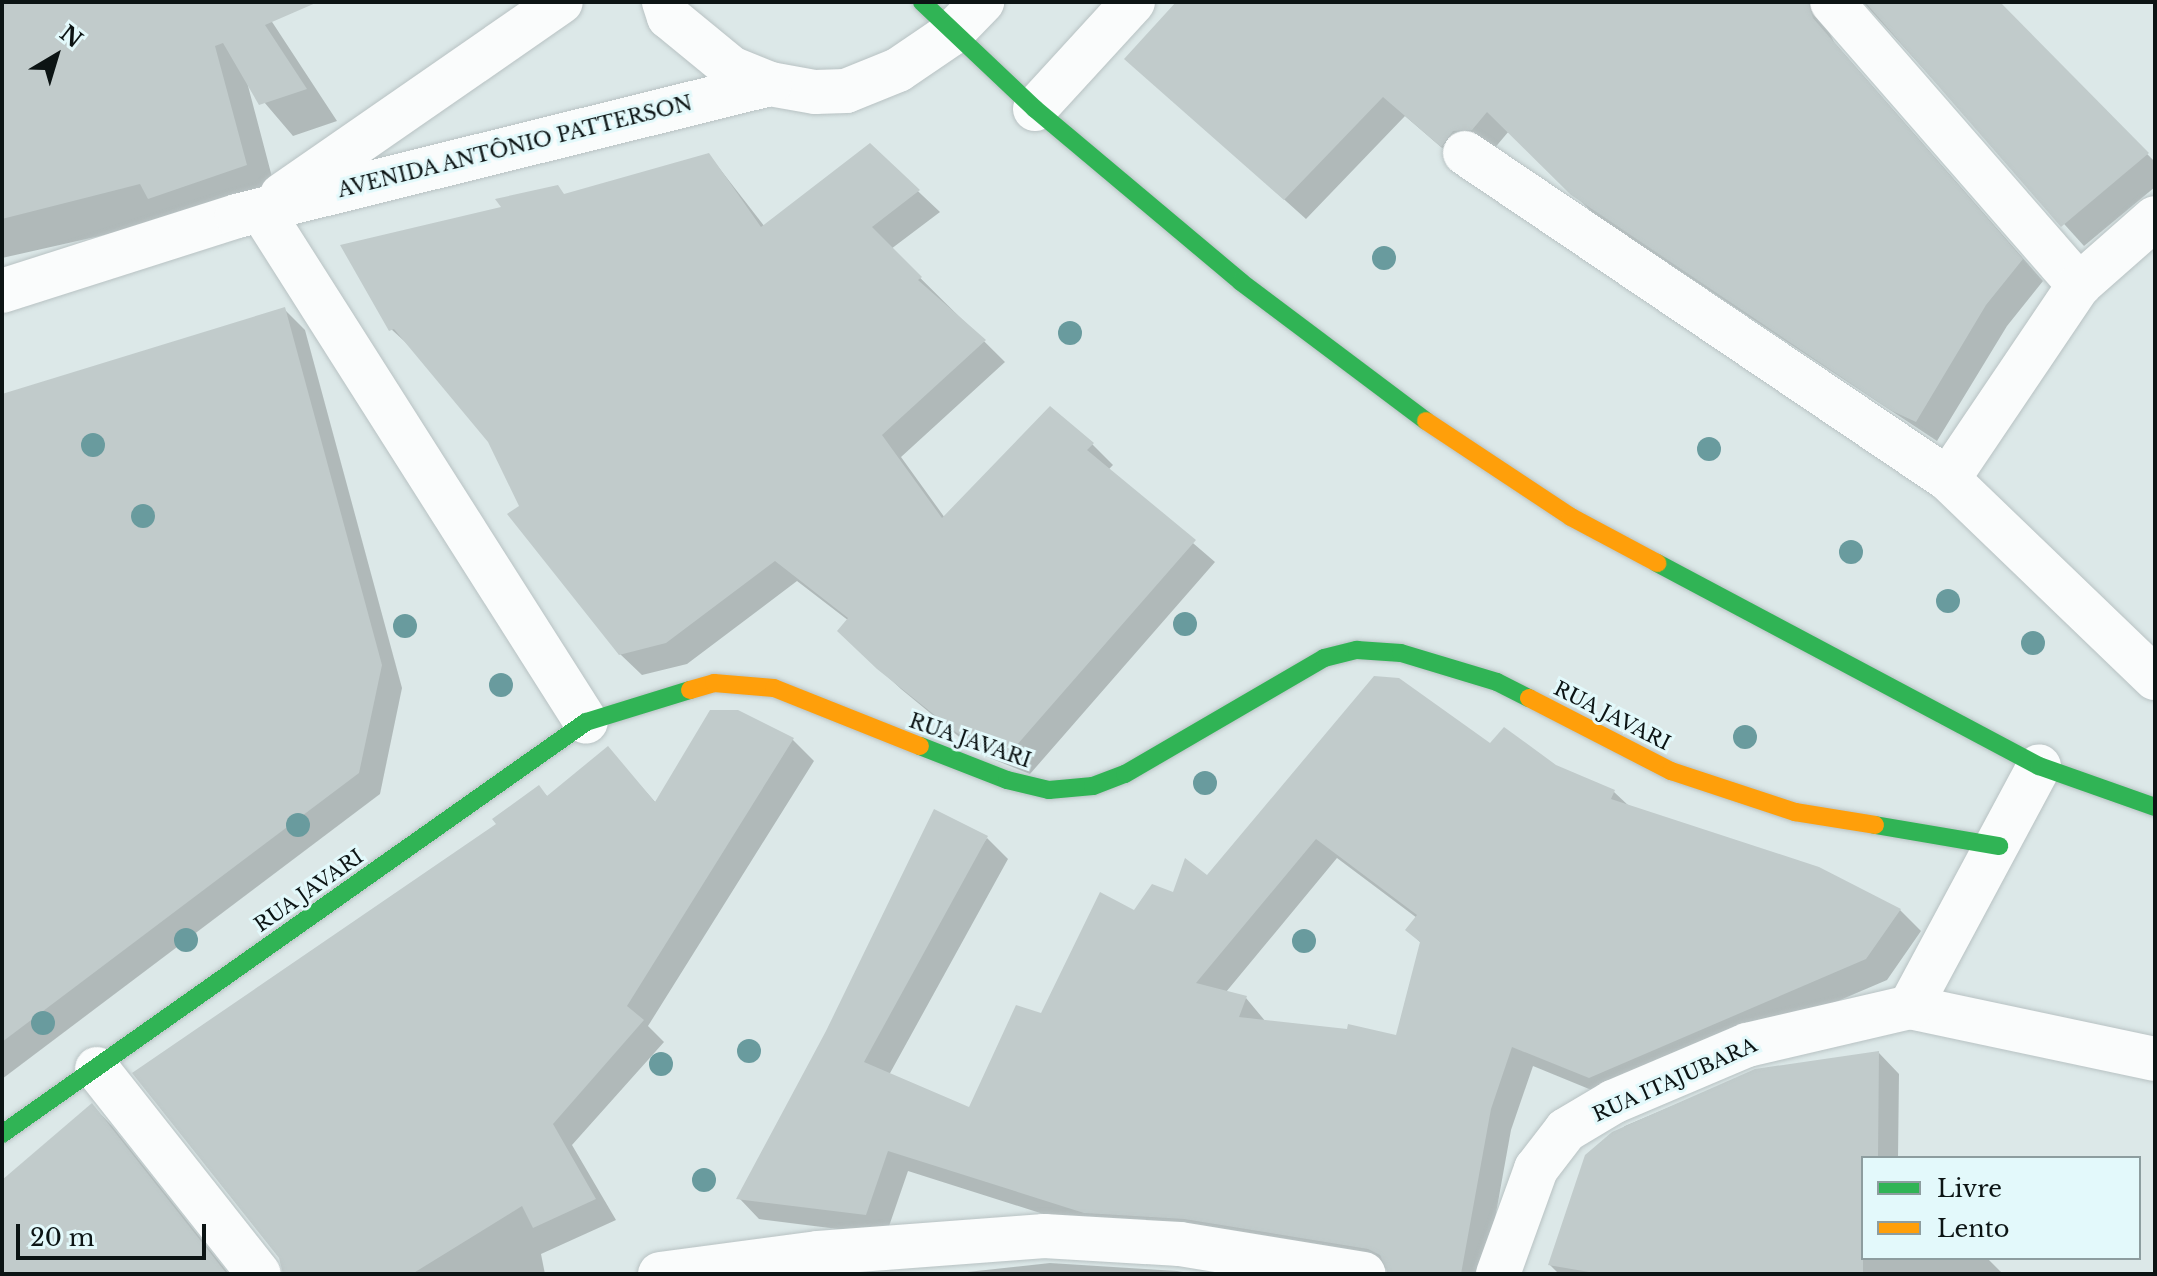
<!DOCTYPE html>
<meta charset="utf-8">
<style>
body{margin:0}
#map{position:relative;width:2157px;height:1276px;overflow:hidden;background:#dce8e8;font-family:"Libre Baskerville",serif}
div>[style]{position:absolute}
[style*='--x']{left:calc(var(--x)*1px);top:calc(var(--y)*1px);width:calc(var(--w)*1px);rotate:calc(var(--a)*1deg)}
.shadow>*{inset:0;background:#0003}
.building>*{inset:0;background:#c1cbcb}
.roads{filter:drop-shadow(0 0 2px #b8c2c3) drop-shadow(0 0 2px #b8c2c3)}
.street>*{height:44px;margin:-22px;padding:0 22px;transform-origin:22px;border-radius:22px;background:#fafcfc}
.fast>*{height:18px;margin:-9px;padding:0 9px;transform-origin:9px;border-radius:9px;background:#30b455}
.slow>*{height:18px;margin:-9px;padding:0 9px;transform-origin:9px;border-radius:9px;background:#ff9f0a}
.trees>*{width:24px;height:24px;margin:-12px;border-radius:50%;background:#699b9e}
span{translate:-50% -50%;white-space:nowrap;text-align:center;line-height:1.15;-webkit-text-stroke:6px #e3f9fb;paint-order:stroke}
.street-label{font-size:20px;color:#0c1414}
.frame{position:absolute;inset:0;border:4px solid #0c1414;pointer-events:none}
.legend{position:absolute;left:1861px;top:1156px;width:280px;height:104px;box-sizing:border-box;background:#e3f9fb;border:2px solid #8d9d9f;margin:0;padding:10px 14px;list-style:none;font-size:24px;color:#0c1414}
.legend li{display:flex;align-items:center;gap:16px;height:40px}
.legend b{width:40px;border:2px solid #8d9d9f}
.north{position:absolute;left:16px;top:16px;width:80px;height:80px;-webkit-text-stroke:6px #e3f9fb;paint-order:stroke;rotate:38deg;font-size:22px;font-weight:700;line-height:32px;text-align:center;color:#0c1414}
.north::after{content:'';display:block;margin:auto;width:28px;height:36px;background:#0c1414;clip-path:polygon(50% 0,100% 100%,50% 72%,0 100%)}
.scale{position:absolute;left:16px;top:1224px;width:190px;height:36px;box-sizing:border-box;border:4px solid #0c1414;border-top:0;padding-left:10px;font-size:24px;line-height:28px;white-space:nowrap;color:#0c1414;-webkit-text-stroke:6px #e3f9fb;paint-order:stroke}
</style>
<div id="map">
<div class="shadow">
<i style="clip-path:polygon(2px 2px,259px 2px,337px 121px,293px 136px,247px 82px,277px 196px,2px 258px)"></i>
<i style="clip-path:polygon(1182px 2px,1841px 2px,1827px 28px,1834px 42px,2043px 281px,2007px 326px,1937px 441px,1595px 215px,1509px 131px,1493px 150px,1463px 166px,1405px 116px,1306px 219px,1127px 59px)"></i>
<i style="clip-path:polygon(1863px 2px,1998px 2px,2155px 162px,2155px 187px,2084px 246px)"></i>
<i style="clip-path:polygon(870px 146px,940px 212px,891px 249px,1005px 362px,901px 457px,945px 518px,1092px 444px,1113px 465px,1108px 470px,1215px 562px,1030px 774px,980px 754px,901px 689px,861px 652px,849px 621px,797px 581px,687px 664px,642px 675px,620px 654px,522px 507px,490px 441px,414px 350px,391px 329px,565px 196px,709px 155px,765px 227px)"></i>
<i style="clip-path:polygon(284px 309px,305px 330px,402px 688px,380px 794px,2px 1079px,2px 396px)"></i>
<i style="clip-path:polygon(737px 712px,793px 740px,814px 761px,648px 1026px,664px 1042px,572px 1145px,616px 1220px,541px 1254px,545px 1274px,283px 1274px,499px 824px,539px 788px,548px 797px,608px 749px,656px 803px)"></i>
<i style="clip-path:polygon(evenodd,1491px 745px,1614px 792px,1629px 806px,1900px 910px,1921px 931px,1887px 980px,1611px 1098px,1533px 1066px,1511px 1130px,1485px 1274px,1388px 1274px,1389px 1269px,1206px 1240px,1106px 1234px,908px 1171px,886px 1235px,759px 1219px,739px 1198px,987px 838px,1008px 859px,889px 1075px,970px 1109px,1042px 1016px,1134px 912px,1491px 745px,1337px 858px,1417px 918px,1408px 930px,1422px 944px,1398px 1037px,1266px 1022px,1246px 998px,1226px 992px,1337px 858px)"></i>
<i style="clip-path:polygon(1879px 1053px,1899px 1074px,1898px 1158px,1863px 1158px,1863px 1258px,1987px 1258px,2003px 1274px,1559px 1274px,1550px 1265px,1587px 1156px,1625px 1126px,1755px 1071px)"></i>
<i style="clip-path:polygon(92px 1105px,112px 1126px,229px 1274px,2px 1274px,2px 1181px)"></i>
<i style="clip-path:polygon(1050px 1263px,1177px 1271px,1196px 1274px,949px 1274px)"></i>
</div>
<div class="building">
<i style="clip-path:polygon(2px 2px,318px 2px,265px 25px,307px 89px,259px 105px,223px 43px,215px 46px,247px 165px,148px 199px,140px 184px,2px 219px)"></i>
<i style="clip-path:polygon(1176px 2px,1808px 2px,1813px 18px,2023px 259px,1986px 305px,1916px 422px,1890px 410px,1571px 195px,1487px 112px,1472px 130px,1453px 131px,1441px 147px,1383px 97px,1284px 200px,1124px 59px)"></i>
<i style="clip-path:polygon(1865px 2px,2000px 2px,2149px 153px,2061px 227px)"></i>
<i style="clip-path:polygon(870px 143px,920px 190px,872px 227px,922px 277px,918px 280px,986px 340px,882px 435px,942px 518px,1050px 406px,1094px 443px,1087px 450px,1196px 540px,1009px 754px,957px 733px,877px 669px,837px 631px,848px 618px,775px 561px,666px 643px,619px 655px,507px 514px,519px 506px,488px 442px,394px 329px,389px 331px,340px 245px,501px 207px,495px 199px,558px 185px,564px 194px,709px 153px,761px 227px)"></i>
<i style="clip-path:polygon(285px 307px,382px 665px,359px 773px,2px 1042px,2px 394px)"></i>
<i style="clip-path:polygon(evenodd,1374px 676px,1399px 678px,1490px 743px,1504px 727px,1556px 765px,1615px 790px,1611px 799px,1819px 867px,1901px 909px,1866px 959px,1589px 1078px,1512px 1047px,1491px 1109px,1461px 1274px,1388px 1274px,1380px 1255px,1368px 1249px,1184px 1219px,1084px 1213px,888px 1151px,866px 1215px,736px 1199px,826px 1031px,934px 809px,988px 836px,864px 1062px,969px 1107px,1016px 1005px,1041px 1013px,1100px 892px,1134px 910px,1152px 884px,1173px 892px,1185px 858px,1207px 875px,1374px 676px,1316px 839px,1417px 915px,1405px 930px,1420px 942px,1396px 1035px,1348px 1024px,1347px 1029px,1239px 1017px,1247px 996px,1196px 983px,1316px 839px)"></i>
<i style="clip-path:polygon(710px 710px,738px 710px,794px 738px,627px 1006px,644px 1020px,553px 1124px,596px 1199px,533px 1228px,522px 1206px,412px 1274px,283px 1274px,279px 1258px,132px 1073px,496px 824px,492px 819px,539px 785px,547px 796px,608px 746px,655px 802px)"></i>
<i style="clip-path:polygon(1879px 1051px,1878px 1158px,1863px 1158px,1863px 1274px,1601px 1274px,1548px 1265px,1585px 1155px,1612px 1132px,1755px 1069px)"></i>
<i style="clip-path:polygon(92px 1103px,227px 1274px,2px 1274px,2px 1180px)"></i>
</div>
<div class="roads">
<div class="street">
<i style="--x:664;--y:2;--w:16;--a:72"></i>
<i style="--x:669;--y:17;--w:80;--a:39.4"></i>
<i style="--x:731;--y:68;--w:42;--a:22.3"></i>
<i style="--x:770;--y:84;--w:46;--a:10.1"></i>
<i style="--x:815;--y:92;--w:31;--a:-2"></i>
<i style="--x:846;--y:91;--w:56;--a:-22"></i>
<i style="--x:898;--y:70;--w:64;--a:-34.2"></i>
<i style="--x:951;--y:34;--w:45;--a:-45.9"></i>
<i style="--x:1832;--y:2;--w:376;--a:48.9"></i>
<i style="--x:1035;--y:109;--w:145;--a:-47.5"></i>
<i style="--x:1465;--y:153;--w:583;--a:34.02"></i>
<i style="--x:1948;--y:479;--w:287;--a:43.9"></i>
<i style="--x:282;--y:195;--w:339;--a:-34.7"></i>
<i style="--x:261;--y:210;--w:606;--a:57.59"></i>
<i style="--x:2;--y:291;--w:247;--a:-17.7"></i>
<i style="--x:237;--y:216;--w:549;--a:-13.91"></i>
<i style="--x:1948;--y:479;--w:234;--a:-56"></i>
<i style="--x:2079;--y:285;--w:101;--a:-41.4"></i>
<i style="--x:1910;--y:1007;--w:250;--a:12"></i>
<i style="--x:97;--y:1069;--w:261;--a:51.7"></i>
<i style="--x:660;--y:1274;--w:159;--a:-7.6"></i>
<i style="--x:818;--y:1253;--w:227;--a:-4.3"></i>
<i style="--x:1044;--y:1236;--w:136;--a:3.4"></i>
<i style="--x:1180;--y:1244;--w:186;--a:9.3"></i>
<i style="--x:1498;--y:1274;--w:112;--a:-70.1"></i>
<i style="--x:1536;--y:1169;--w:49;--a:-52.4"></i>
<i style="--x:1566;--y:1130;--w:55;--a:-30.8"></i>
<i style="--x:1613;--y:1102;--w:146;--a:-23"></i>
<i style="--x:1747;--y:1045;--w:167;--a:-13.1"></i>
<i style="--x:1910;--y:1007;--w:273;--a:-61.8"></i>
</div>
<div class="fast">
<i style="--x:922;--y:2;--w:156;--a:43.4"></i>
<i style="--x:1035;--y:109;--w:269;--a:40"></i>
<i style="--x:1241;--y:282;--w:231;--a:36.9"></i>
<i style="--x:1657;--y:563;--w:433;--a:28"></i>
<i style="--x:2039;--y:766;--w:123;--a:19.5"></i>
<i style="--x:920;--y:746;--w:93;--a:21.3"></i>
<i style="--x:1007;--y:780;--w:43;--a:13.4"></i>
<i style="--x:1049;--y:790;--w:44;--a:-5.2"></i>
<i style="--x:1093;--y:786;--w:34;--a:-21"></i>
<i style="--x:1125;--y:774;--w:230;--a:-30.2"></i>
<i style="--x:1324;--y:658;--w:34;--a:-14"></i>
<i style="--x:1357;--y:650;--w:44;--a:3.9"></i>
<i style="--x:1401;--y:653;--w:100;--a:16.8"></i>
<i style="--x:1497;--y:682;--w:36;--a:27"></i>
<i style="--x:1875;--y:825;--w:126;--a:9.6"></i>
<i style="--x:2;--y:1134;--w:715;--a:-35.2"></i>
<i style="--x:586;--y:722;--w:109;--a:-17.1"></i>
</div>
<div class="slow">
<i style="--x:1426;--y:421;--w:174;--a:33.5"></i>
<i style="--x:1571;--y:517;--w:98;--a:28.1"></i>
<i style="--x:690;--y:690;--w:25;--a:-16"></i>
<i style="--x:714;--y:683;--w:60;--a:4.8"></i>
<i style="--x:774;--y:688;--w:157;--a:21.7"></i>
<i style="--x:1529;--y:698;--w:160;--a:27.2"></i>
<i style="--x:1671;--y:771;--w:131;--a:18.3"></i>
<i style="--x:1795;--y:812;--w:81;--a:9.2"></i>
</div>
</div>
<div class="trees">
<i style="left:1384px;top:258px"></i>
<i style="left:1070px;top:333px"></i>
<i style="left:93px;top:445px"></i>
<i style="left:1709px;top:449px"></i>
<i style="left:143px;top:516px"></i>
<i style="left:1851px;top:552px"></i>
<i style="left:1948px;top:601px"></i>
<i style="left:1185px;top:624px"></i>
<i style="left:405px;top:626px"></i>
<i style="left:2033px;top:643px"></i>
<i style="left:501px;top:685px"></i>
<i style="left:1745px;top:737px"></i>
<i style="left:1205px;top:783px"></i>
<i style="left:298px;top:825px"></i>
<i style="left:186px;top:940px"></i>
<i style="left:1304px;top:941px"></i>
<i style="left:43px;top:1023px"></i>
<i style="left:749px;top:1051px"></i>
<i style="left:661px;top:1064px"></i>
<i style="left:704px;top:1180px"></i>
</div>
<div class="street-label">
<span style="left:515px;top:147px;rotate:-14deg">AVENIDA ANTÔNIO PATTERSON</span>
<span style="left:1612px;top:716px;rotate:27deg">RUA JAVARI</span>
<span style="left:970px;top:741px;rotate:19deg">RUA JAVARI</span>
<span style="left:309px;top:891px;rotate:-35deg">RUA JAVARI</span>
<span style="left:1675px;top:1080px;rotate:-24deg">RUA ITAJUBARA</span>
</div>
<div class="frame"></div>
<ul class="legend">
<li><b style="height:10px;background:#30b455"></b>Livre</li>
<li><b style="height:10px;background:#ff9f0a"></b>Lento</li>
</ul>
<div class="north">N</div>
<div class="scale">20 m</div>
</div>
